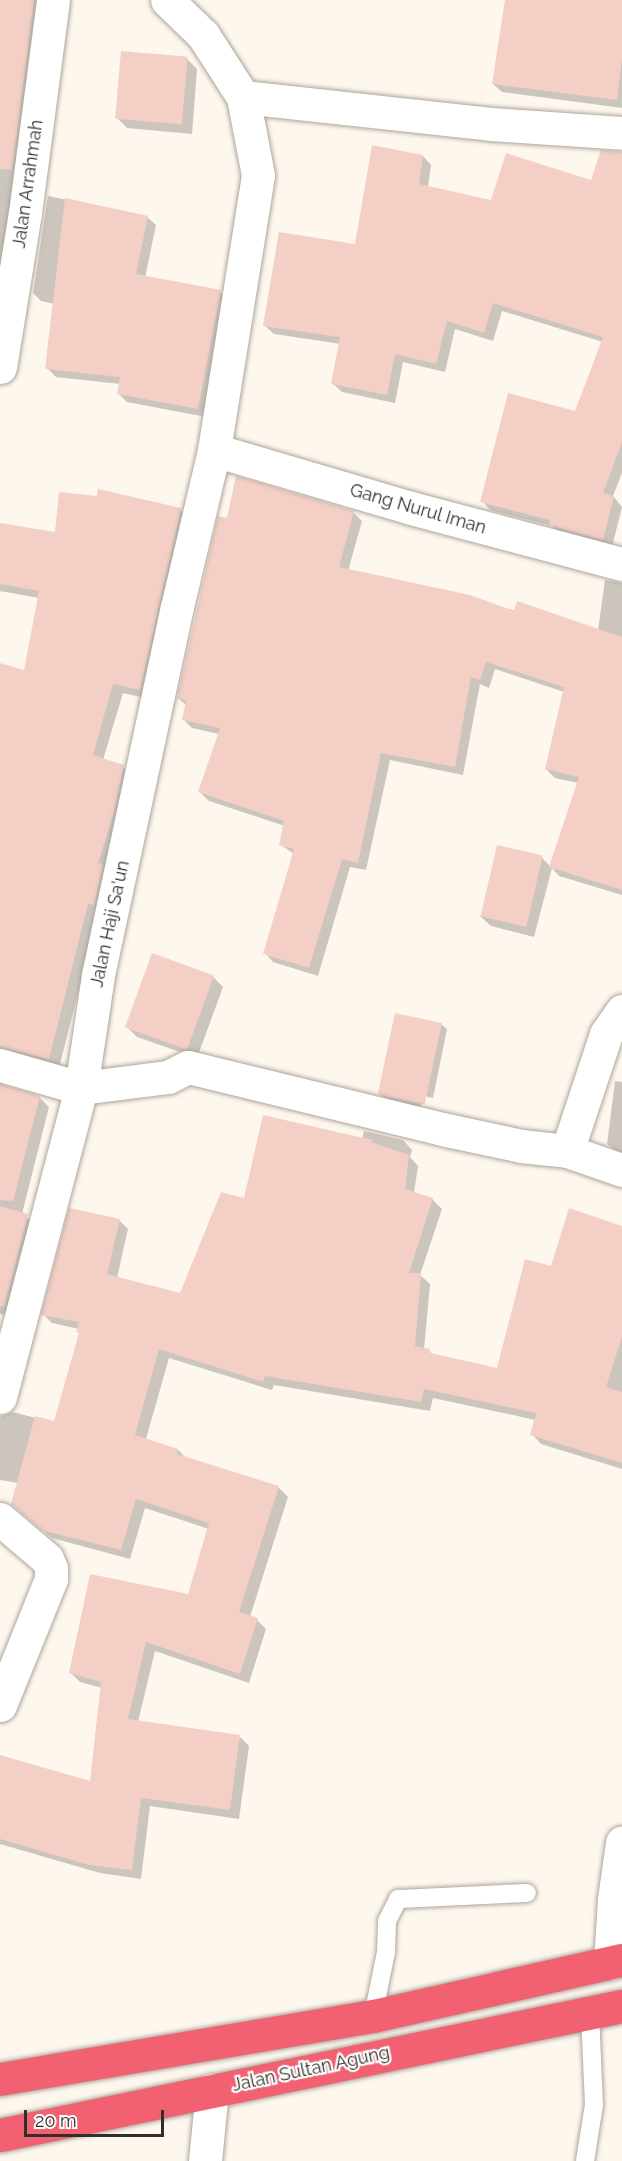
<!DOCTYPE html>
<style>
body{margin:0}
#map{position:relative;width:622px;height:2161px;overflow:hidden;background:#fef7ee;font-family:Raleway,sans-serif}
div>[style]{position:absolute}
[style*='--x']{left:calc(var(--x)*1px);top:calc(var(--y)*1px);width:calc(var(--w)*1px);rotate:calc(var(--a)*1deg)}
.shadow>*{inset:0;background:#0003}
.building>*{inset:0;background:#f4cfc6;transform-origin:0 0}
.roads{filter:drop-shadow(0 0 2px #ada59a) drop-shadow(0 0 2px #ada59a)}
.lane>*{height:18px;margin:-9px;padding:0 9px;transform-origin:9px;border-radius:9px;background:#fff}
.street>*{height:33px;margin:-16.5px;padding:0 16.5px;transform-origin:16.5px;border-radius:16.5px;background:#fff}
.highway>*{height:33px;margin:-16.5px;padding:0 16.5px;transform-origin:16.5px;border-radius:16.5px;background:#f16171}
span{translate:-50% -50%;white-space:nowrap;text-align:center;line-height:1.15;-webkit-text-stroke:4.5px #fff;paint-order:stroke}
.street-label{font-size:18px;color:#322f2a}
.scale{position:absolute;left:24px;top:2110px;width:140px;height:27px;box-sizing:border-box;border:3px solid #322f2a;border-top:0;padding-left:8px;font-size:18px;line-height:21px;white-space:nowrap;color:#322f2a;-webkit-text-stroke:4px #fff;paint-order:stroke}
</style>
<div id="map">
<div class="shadow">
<i style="clip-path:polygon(0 0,45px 0,0 292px)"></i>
<i style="clip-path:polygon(507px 0,622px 0,622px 108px,502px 92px,493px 84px)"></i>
<i style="clip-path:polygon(187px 59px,197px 69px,192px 134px,127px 128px,117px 118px)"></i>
<i style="clip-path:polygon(423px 156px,431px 165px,428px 187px,492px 202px,622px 176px,622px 473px,613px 496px,622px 507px,612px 547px,559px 534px,552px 526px,490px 510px,482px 501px,576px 413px,603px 342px,502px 311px,493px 341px,455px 329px,445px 372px,403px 362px,395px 403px,342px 392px,333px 384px,341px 344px,274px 334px,265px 326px,356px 246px)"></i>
<i style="clip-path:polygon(48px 196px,147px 217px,156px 225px,145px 278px,220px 292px,228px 300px,206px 417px,127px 402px,118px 393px,120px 384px,56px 377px,47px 368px,54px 304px,41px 301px,33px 293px)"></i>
<i style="clip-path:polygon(180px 509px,190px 519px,150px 699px,123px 693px,103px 760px,123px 767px,133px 777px,59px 1068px,0 1060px,0 665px,25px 672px,39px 598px,0 591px,0 524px,56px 534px)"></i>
<i style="clip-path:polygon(353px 512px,362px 521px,348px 571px,598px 630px,605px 580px,622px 583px,622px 895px,559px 876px,552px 868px,534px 937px,491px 926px,480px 916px,542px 858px,551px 867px,578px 783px,555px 778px,546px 769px,564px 692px,495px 669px,489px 688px,480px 684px,463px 775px,390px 760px,366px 870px,350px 867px,318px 976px,273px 962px,265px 953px,294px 854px,281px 845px,285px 826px,209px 801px,200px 792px,219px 734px,192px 728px,183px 719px,187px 706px,178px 698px,228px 519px)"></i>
<i style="clip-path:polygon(213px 977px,223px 987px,197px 1058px,137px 1037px,127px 1027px)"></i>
<i style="clip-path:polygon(441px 1024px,447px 1029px,433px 1098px,424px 1096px,420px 1108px,385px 1099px,380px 1094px)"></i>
<i style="clip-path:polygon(615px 1081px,622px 1082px,622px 1155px,607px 1144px)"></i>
<i style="clip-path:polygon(0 1084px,39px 1097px,49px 1107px,22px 1214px,38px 1226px,14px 1316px,0 1314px)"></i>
<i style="clip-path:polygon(364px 1131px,403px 1140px,412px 1150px,410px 1157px,418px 1166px,414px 1193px,432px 1199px,442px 1209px,420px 1275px,430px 1284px,424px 1349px,435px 1355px,498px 1370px,552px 1268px,622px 1228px,622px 1469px,541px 1444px,532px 1434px,536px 1420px,433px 1398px,430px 1411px,274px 1385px,272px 1390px,169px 1358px,146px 1439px,178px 1450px,186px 1458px,279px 1488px,288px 1497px,250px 1617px,257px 1620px,266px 1629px,249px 1683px,155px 1651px,138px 1722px,240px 1737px,249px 1746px,239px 1819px,150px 1806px,141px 1879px,100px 1873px,0 1844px,0 1756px,91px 1783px,102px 1688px,80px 1682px,71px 1673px,189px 1595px,209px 1529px,145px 1508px,130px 1559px,52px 1538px,23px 1513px,19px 1483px,0 1480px,0 1417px,13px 1412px,55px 1423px,80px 1334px,79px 1329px,52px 1323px,43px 1314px,119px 1220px,128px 1229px,117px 1278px,181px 1295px,245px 1200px,362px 1139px)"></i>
</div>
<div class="building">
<i style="clip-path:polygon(0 0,34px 0,12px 170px,0 169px)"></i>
<i style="clip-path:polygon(505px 0,622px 0,622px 59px,617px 100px,492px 84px)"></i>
<i style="left:121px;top:51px;width:67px;height:68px;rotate:5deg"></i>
<i style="clip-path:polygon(372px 145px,423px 155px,419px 184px,491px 200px,506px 153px,591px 180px,601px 150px,622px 152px,622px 442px,603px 493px,614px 496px,603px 540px,549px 525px,550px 520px,480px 502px,508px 393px,575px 411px,603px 337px,493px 303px,484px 333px,447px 321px,436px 364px,395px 354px,387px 395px,331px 384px,340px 337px,263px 326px,279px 232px,355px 244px)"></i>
<i style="clip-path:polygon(65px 198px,148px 216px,136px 274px,221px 290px,198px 409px,117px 394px,120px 377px,45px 369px)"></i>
<i style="clip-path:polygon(236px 476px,354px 511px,339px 567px,470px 595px,514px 611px,517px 601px,622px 637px,622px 890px,549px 867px,579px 777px,545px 769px,564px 687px,486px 662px,480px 680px,471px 677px,455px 767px,381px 753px,358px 863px,342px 859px,309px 968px,263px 954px,294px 849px,279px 845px,284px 821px,198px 792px,220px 728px,182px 720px,186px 700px,177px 698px,218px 516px,227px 518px)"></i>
<i style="clip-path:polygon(98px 489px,181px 508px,140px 690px,113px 684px,93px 755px,124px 765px,112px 820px,98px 863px,103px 864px,94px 905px,88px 904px,49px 1059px,0 1047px,0 663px,24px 670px,39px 591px,0 584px,0 523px,55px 532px,59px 492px,97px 496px)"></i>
<i style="left:497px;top:845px;width:47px;height:73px;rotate:13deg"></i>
<i style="left:152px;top:953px;width:66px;height:79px;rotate:20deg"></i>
<i style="left:395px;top:1013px;width:48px;height:83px;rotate:12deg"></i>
<i style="clip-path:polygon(0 1084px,40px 1096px,13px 1201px,0 1200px)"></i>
<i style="clip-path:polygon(263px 1115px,372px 1140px,371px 1142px,409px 1155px,405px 1189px,433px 1198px,409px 1273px,421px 1273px,415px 1346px,430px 1349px,430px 1353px,497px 1368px,525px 1259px,551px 1266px,569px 1208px,622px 1226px,622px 1337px,606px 1387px,622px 1392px,622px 1463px,530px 1435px,536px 1413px,424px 1389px,421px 1402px,265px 1376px,263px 1382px,159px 1349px,135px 1435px,178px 1449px,177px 1454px,279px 1486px,239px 1612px,258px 1618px,240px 1674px,146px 1642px,128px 1719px,240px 1735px,230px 1810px,141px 1798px,132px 1870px,89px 1865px,0 1839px,0 1755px,90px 1781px,101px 1682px,69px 1673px,90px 1574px,188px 1594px,209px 1523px,136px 1499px,121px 1550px,41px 1530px,11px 1504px,35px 1416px,54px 1421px,79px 1333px,76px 1332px,79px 1322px,41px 1315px,69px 1208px,120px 1219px,107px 1274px,180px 1293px,221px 1192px,244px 1198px)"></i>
<i style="clip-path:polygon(0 1206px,28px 1214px,4px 1307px,0 1306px)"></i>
</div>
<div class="roads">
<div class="lane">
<i style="--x:373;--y:2016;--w:65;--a:-78.5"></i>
<i style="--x:386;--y:1952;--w:31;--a:-88"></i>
<i style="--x:387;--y:1921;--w:25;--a:-63"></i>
<i style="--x:398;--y:1899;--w:129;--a:-2.7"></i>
<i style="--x:585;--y:2161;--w:57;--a:-80.9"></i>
<i style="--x:594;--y:2105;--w:93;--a:-92.5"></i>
</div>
<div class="street">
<i style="--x:243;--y:97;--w:249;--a:6.2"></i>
<i style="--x:491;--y:124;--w:131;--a:3.9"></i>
<i style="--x:0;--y:367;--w:156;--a:-80.8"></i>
<i style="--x:25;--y:213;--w:215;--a:-82.5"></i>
<i style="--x:214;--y:450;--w:205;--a:16.4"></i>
<i style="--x:411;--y:508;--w:218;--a:14.9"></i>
<i style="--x:622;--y:1011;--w:28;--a:125"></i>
<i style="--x:606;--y:1034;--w:123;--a:108.4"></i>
<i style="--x:567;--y:1151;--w:58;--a:19.1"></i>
<i style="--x:0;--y:1065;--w:84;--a:15.9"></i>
<i style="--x:81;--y:1088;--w:88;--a:-7.2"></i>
<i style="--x:168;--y:1077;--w:22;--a:-27"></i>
<i style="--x:188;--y:1067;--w:261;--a:13.7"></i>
<i style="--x:442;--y:1129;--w:81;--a:12.1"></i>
<i style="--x:521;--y:1146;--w:46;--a:6.2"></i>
<i style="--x:0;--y:1397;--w:319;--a:-75.3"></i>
<i style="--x:81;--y:1088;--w:114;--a:-81.4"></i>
<i style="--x:98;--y:975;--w:376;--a:-77.9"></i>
<i style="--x:177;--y:607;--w:161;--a:-76.7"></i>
<i style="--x:214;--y:450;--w:278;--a:-80.9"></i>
<i style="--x:258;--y:175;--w:79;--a:-100.9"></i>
<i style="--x:243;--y:97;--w:74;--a:-122.8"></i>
<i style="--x:203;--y:35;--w:50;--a:-135.8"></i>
<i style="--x:0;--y:1519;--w:62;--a:40.4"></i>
<i style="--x:47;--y:1559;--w:10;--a:66"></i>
<i style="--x:51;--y:1568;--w:11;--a:90"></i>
<i style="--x:51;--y:1579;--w:136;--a:112"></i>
<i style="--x:610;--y:1963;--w:64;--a:-86.4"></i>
<i style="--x:614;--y:1899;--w:57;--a:-81.9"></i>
<i style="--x:205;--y:2161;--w:71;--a:-84.4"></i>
</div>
<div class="highway">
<i style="--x:0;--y:2079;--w:378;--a:-9.6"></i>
<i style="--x:373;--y:2016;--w:255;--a:-12.7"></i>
<i style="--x:0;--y:2135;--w:635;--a:-11.72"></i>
</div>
</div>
<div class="street-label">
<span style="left:28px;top:184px;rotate:-82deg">Jalan Arrahmah</span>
<span style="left:418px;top:509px;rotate:16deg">Gang Nurul Iman</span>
<span style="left:110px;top:924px;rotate:-78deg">Jalan Haji Sa'un</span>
<span style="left:311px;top:2069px;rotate:-12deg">Jalan Sultan Agung</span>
</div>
<div class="scale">20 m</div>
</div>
